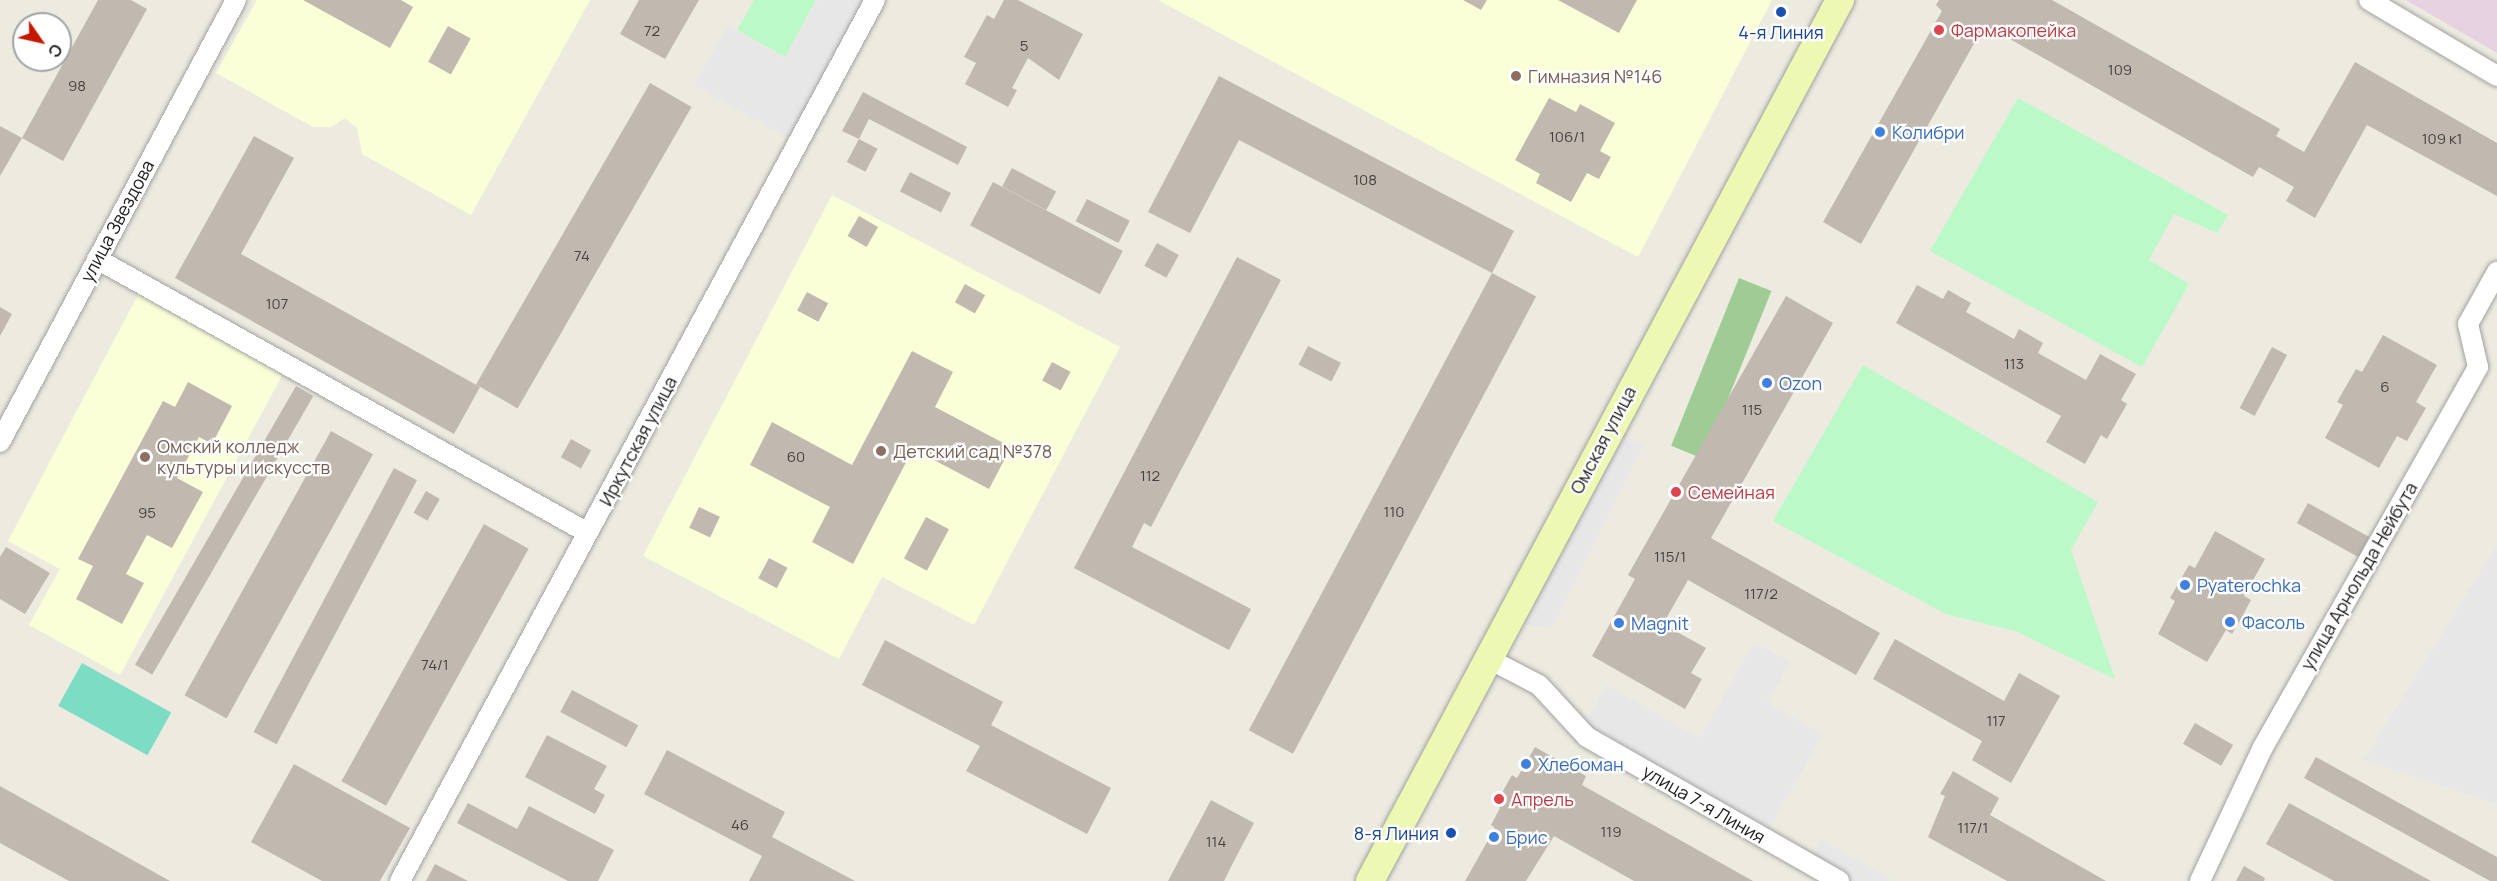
<!DOCTYPE html>
<meta charset="utf-8">
<style>
body{margin:0}
#map{position:relative;width:2497px;height:881px;overflow:hidden;background:#edeae0;font-family:Manrope,sans-serif}
div>[style]{position:absolute}
[style*='--x']{left:calc(var(--x)*1px);top:calc(var(--y)*1px);width:calc(var(--w)*1px);rotate:calc(var(--a)*1deg)}
.industrial>*{inset:0;background:#e6d2e0}
.education>*{inset:0;background:#faffd7}
.forest>*{inset:0;background:#9ecc94;transform-origin:0 0}
.park>*{inset:0;background:#bbf9c8}
.pitch>*{inset:0;background:#7dddc4;transform-origin:0 0}
.parking>*{inset:0;background:#e7e7e7}
.building>*{inset:0;background:#c1b9b0;transform-origin:0 0}
.roads{filter:drop-shadow(0 0 2px #a2a2a2) drop-shadow(0 0 2px #a2a2a2)}
.street>*{height:20px;margin:-10px;padding:0 10px;transform-origin:10px;border-radius:10px;background:#fff}
.secondary>*{height:28px;margin:-14px;padding:0 14px;transform-origin:14px;border-radius:14px;background:#edf9b2}
.dots>*{width:16px;height:16px;translate:-50% -50%;box-sizing:border-box;border:3px solid #fff;border-radius:50%}
span{translate:-50% -50%;white-space:nowrap;text-align:center;line-height:1.15;-webkit-text-stroke:4.5px #fff;paint-order:stroke}
.number-label{font-size:15px;color:#444240}
.number-label span{-webkit-text-stroke-width:0}
.health-label{font-size:18px;color:#be3a42}
.left{translate:0 -50%;text-align:left}
.transit-label{font-size:18px;color:#164399}
.right{translate:-100% -50%;text-align:right}
.education-label{font-size:18px;color:#785e54}
.shop-label{font-size:18px;color:#366cbe}
.street-label{font-size:18px;color:#1b1b1b}
.north{position:absolute;left:12px;top:12px;width:60px;height:60px;box-sizing:border-box;background:#fff;border:2px solid #a4a4a4;border-radius:50%;rotate:124deg;font-size:16px;font-weight:700;line-height:24px;text-align:center;color:#1b1b1b}
.north::after{content:'';display:block;margin:auto;width:21px;height:27px;background:#c61800;clip-path:polygon(50% 0,100% 100%,50% 72%,0 100%)}
</style>
<div id="map">
<div class="industrial">
<i style="clip-path:polygon(2406px 0,2497px 0,2497px 53px)"></i>
</div>
<div class="education">
<i style="clip-path:polygon(257px 0,590px 0,471px 215px,362px 154px,357px 128px,345px 118px,331px 127px,313px 127px,216px 73px)"></i>
<i style="clip-path:polygon(1158px 0,1772px 0,1638px 257px)"></i>
<i style="clip-path:polygon(832px 195px,1120px 347px,974px 625px,882px 577px,839px 659px,643px 556px)"></i>
<i style="clip-path:polygon(139px 293px,284px 372px,120px 675px,29px 625px,60px 569px,8px 541px)"></i>
</div>
<div class="forest">
<i style="left:1739px;top:278px;width:35px;height:181px;rotate:22deg"></i>
</div>
<div class="park">
<i style="clip-path:polygon(754px 0,816px 0,785px 57px,737px 30px)"></i>
<i style="clip-path:polygon(2018px 98px,2228px 215px,2217px 233px,2174px 214px,2149px 260px,2189px 284px,2142px 367px,1930px 251px)"></i>
<i style="clip-path:polygon(1863px 365px,2098px 502px,2071px 550px,2115px 679px,2015px 631px,1946px 614px,1773px 521px)"></i>
</div>
<div class="pitch">
<i style="left:82px;top:663px;width:102px;height:49px;rotate:29deg"></i>
</div>
<div class="parking">
<i style="clip-path:polygon(817px 0,872px 0,796px 142px,694px 85px,728px 26px,785px 58px)"></i>
<i style="clip-path:polygon(1623px 436px,1644px 444px,1552px 628px,1525px 625px)"></i>
<i style="clip-path:polygon(2497px 545px,2497px 804px,2364px 760px)"></i>
<i style="clip-path:polygon(1754px 642px,1790px 662px,1767px 703px,1823px 734px,1770px 828px,1585px 723px,1606px 685px,1700px 738px)"></i>
<i style="clip-path:polygon(1820px 839px,1894px 881px,1846px 881px,1808px 860px)"></i>
</div>
<div class="building">
<i style="clip-path:polygon(98px 0,131px 0,147px 9px,63px 161px,22px 138px)"></i>
<i style="clip-path:polygon(303px 0,401px 0,413px 7px,390px 48px)"></i>
<i style="clip-path:polygon(639px 0,699px 0,665px 59px,620px 34px)"></i>
<i style="clip-path:polygon(1004px 0,1018px 0,1083px 34px,1059px 80px,1028px 58px,1012px 88px,1017px 90px,1008px 107px,965px 84px,976px 63px,964px 57px,987px 15px,994px 19px)"></i>
<i style="clip-path:polygon(1463px 0,1487px 0,1481px 10px)"></i>
<i style="clip-path:polygon(1558px 0,1637px 0,1619px 33px)"></i>
<i style="clip-path:polygon(1939px 0,2052px 0,2280px 129px,2276px 136px,2304px 152px,2355px 62px,2497px 143px,2497px 196px,2367px 125px,2315px 218px,2286px 201px,2294px 187px,2259px 167px,2253px 177px,1994px 30px,1980px 33px,1861px 244px,1823px 222px,1942px 11px,1936px 5px)"></i>
<i style="left:448px;top:26px;width:26px;height:41px;rotate:29deg"></i>
<i style="clip-path:polygon(1219px 76px,1514px 231px,1492px 273px,1239px 140px,1190px 233px,1148px 212px)"></i>
<i style="left:650px;top:83px;width:48px;height:348px;rotate:30deg"></i>
<i style="clip-path:polygon(863px 92px,967px 147px,958px 165px,869px 119px,859px 139px,842px 131px)"></i>
<i style="clip-path:polygon(1549px 98px,1576px 112px,1580px 104px,1615px 123px,1600px 151px,1611px 157px,1599px 179px,1587px 173px,1571px 202px,1536px 183px,1540px 174px,1515px 160px)"></i>
<i style="clip-path:polygon(0 126px,22px 138px,0 176px)"></i>
<i style="clip-path:polygon(254px 136px,294px 158px,241px 254px,480px 387px,454px 434px,175px 278px)"></i>
<i style="left:859px;top:139px;width:21px;height:26px;rotate:28deg"></i>
<i style="left:1012px;top:168px;width:50px;height:21px;rotate:28deg"></i>
<i style="left:910px;top:172px;width:46px;height:22px;rotate:27deg"></i>
<i style="left:993px;top:182px;width:147px;height:49px;rotate:28deg"></i>
<i style="left:1087px;top:199px;width:48px;height:25px;rotate:27deg"></i>
<i style="left:859px;top:216px;width:22px;height:23px;rotate:30deg"></i>
<i style="left:1157px;top:243px;width:25px;height:26px;rotate:29deg"></i>
<i style="clip-path:polygon(1237px 257px,1281px 280px,1151px 527px,1144px 523px,1132px 547px,1251px 609px,1229px 650px,1074px 568px)"></i>
<i style="left:1492px;top:273px;width:50px;height:518px;rotate:28deg"></i>
<i style="left:965px;top:284px;width:23px;height:21px;rotate:29deg"></i>
<i style="clip-path:polygon(1917px 285px,1943px 299px,1948px 290px,1971px 303px,1966px 312px,2014px 339px,2019px 329px,2043px 343px,2038px 353px,2086px 380px,2100px 354px,2136px 374px,2121px 400px,2127px 404px,2107px 439px,2101px 435px,2085px 464px,2046px 442px,2061px 416px,1896px 323px)"></i>
<i style="left:807px;top:292px;width:24px;height:21px;rotate:28deg"></i>
<i style="clip-path:polygon(1786px 296px,1833px 323px,1711px 538px,1880px 633px,1856px 675px,1688px 580px,1663px 624px,1706px 648px,1691px 673px,1702px 679px,1685px 709px,1592px 656px,1635px 579px,1628px 575px)"></i>
<i style="clip-path:polygon(0 307px,12px 314px,0 336px)"></i>
<i style="clip-path:polygon(2383px 335px,2437px 365px,2416px 402px,2426px 408px,2407px 441px,2397px 436px,2379px 468px,2325px 438px,2343px 405px,2337px 402px,2356px 369px,2362px 372px)"></i>
<i style="left:1308px;top:346px;width:37px;height:21px;rotate:27deg"></i>
<i style="left:2272px;top:347px;width:17px;height:69px;rotate:28deg"></i>
<i style="clip-path:polygon(912px 351px,953px 372px,935px 407px,1011px 447px,989px 489px,913px 449px,853px 564px,812px 542px,830px 507px,750px 465px,772px 422px,852px 465px)"></i>
<i style="left:1052px;top:362px;width:21px;height:21px;rotate:28deg"></i>
<i style="clip-path:polygon(188px 382px,232px 406px,212px 444px,199px 437px,177px 478px,203px 492px,172px 548px,147px 535px,126px 574px,144px 583px,122px 624px,76px 599px,93px 566px,78px 559px,163px 401px,175px 407px)"></i>
<i style="left:296px;top:386px;width:20px;height:322px;rotate:30deg"></i>
<i style="left:331px;top:431px;width:48px;height:302px;rotate:29deg"></i>
<i style="left:571px;top:439px;width:23px;height:21px;rotate:29deg"></i>
<i style="left:394px;top:468px;width:26px;height:299px;rotate:28deg"></i>
<i style="left:426px;top:491px;width:16px;height:25px;rotate:30deg"></i>
<i style="left:2308px;top:503px;width:70px;height:23px;rotate:29deg"></i>
<i style="left:699px;top:507px;width:23px;height:23px;rotate:25deg"></i>
<i style="left:926px;top:517px;width:26px;height:47px;rotate:28deg"></i>
<i style="left:484px;top:524px;width:51px;height:294px;rotate:29deg"></i>
<i style="clip-path:polygon(2215px 531px,2265px 559px,2244px 596px,2251px 600px,2242px 617px,2232px 634px,2226px 630px,2207px 662px,2158px 634px,2175px 601px,2170px 598px,2189px 565px,2195px 568px)"></i>
<i style="clip-path:polygon(6px 547px,50px 573px,25px 614px,0 599px,0 557px)"></i>
<i style="left:769px;top:558px;width:21px;height:23px;rotate:28deg"></i>
<i style="clip-path:polygon(1895px 639px,2004px 701px,2019px 673px,2060px 696px,2011px 783px,1972px 760px,1982px 741px,1873px 679px)"></i>
<i style="clip-path:polygon(885px 640px,1003px 702px,991px 725px,1111px 788px,1087px 834px,966px 771px,980px 746px,862px 685px)"></i>
<i style="left:572px;top:690px;width:75px;height:25px;rotate:28deg"></i>
<i style="left:2195px;top:723px;width:44px;height:24px;rotate:30deg"></i>
<i style="clip-path:polygon(547px 735px,607px 766px,594px 789px,605px 795px,595px 814px,525px 777px)"></i>
<i style="clip-path:polygon(1535px 747px,1586px 776px,1582px 785px,1753px 881px,1634px 881px,1554px 836px,1526px 881px,1465px 881px,1495px 828px,1491px 825px,1500px 808px,1495px 805px,1512px 775px,1517px 778px)"></i>
<i style="clip-path:polygon(667px 750px,785px 812px,772px 837px,855px 881px,749px 881px,762px 856px,644px 794px)"></i>
<i style="clip-path:polygon(2316px 757px,2497px 857px,2497px 881px,2490px 881px,2304px 778px)"></i>
<i style="clip-path:polygon(294px 764px,410px 828px,380px 881px,322px 881px,251px 842px)"></i>
<i style="clip-path:polygon(1953px 771px,1999px 798px,1990px 815px,2106px 881px,2007px 881px,1928px 837px,1945px 796px,1940px 794px)"></i>
<i style="clip-path:polygon(0 786px,170px 881px,69px 881px,0 843px)"></i>
<i style="clip-path:polygon(1211px 800px,1254px 823px,1234px 861px,1224px 881px,1168px 881px)"></i>
<i style="clip-path:polygon(468px 803px,517px 829px,529px 806px,614px 850px,598px 881px,568px 881px,457px 823px)"></i>
<i style="clip-path:polygon(2289px 803px,2431px 881px,2334px 881px,2266px 844px)"></i>
<i style="clip-path:polygon(435px 864px,468px 881px,426px 881px)"></i>
<i style="clip-path:polygon(2244px 866px,2265px 878px,2264px 881px,2236px 881px)"></i>
</div>
<div class="roads">
<div class="street">
<i style="--x:2369;--y:0;--w:149;--a:30.7"></i>
<i style="--x:97;--y:259;--w:562;--a:29.16"></i>
<i style="--x:0;--y:442;--w:501;--a:-61.9"></i>
<i style="--x:1489;--y:659;--w:56;--a:27.5"></i>
<i style="--x:1539;--y:685;--w:71;--a:47.3"></i>
<i style="--x:1587;--y:737;--w:290;--a:29.7"></i>
<i style="--x:400;--y:881;--w:1001;--a:-61.67"></i>
<i style="--x:2200;--y:881;--w:146;--a:-64.8"></i>
<i style="--x:2262;--y:749;--w:439;--a:-60.5"></i>
<i style="--x:2478;--y:367;--w:44;--a:-103.1"></i>
<i style="--x:2468;--y:324;--w:60;--a:-60.9"></i>
</div>
<div class="secondary">
<i style="--x:1370;--y:881;--w:999;--a:-61.92"></i>
</div>
</div>
<div class="dots">
<i style="left:1781px;top:12px;background:#1a4fb4"></i>
<i style="left:1939px;top:30px;background:#e0444e"></i>
<i style="left:1516px;top:76px;background:#8d6e63"></i>
<i style="left:1880px;top:132px;background:#3f7fe0"></i>
<i style="left:1767px;top:383px;background:#3f7fe0"></i>
<i style="left:881px;top:451px;background:#8d6e63"></i>
<i style="left:145px;top:457px;background:#8d6e63"></i>
<i style="left:1676px;top:492px;background:#e0444e"></i>
<i style="left:2185px;top:585px;background:#3f7fe0"></i>
<i style="left:2230px;top:622px;background:#3f7fe0"></i>
<i style="left:1619px;top:623px;background:#3f7fe0"></i>
<i style="left:1526px;top:764px;background:#3f7fe0"></i>
<i style="left:1499px;top:799px;background:#e0444e"></i>
<i style="left:1451px;top:833px;background:#1a4fb4"></i>
<i style="left:1494px;top:837px;background:#3f7fe0"></i>
</div>
<div class="number-label">
<span style="left:652px;top:31px">72</span>
<span style="left:1024px;top:46px">5</span>
<span style="left:2120px;top:70px">109</span>
<span style="left:77px;top:86px">98</span>
<span style="left:1567px;top:137px">106/1</span>
<span style="left:2442px;top:139px">109 к1</span>
<span style="left:1365px;top:180px">108</span>
<span style="left:582px;top:256px">74</span>
<span style="left:277px;top:304px">107</span>
<span style="left:2014px;top:364px">113</span>
<span style="left:2385px;top:387px">6</span>
<span style="left:1752px;top:410px">115</span>
<span style="left:796px;top:457px">60</span>
<span style="left:1150px;top:476px">112</span>
<span style="left:1394px;top:512px">110</span>
<span style="left:147px;top:513px">95</span>
<span style="left:1670px;top:557px">115/1</span>
<span style="left:1761px;top:594px">117/2</span>
<span style="left:435px;top:665px">74/1</span>
<span style="left:1996px;top:721px">117</span>
<span style="left:740px;top:825px">46</span>
<span style="left:1973px;top:828px">117/1</span>
<span style="left:1611px;top:832px">119</span>
<span style="left:1216px;top:842px">114</span>
</div>
<div class="health-label">
<span class="left" style="left:1951px;top:30px">Фармакопейка</span>
<span class="left" style="left:1688px;top:492px">Семейная</span>
<span class="left" style="left:1511px;top:799px">Апрель</span>
</div>
<div class="transit-label">
<span style="left:1781px;top:32px">4-я Линия</span>
<span class="right" style="left:1439px;top:833px">8-я Линия</span>
</div>
<div class="education-label">
<span class="left" style="left:1528px;top:76px">Гимназия №146</span>
<span class="left" style="left:157px;top:457px">Омский колледж<br>культуры и искусств</span>
<span class="left" style="left:893px;top:451px">Детский сад №378</span>
</div>
<div class="shop-label">
<span class="left" style="left:1892px;top:132px">Колибри</span>
<span class="left" style="left:1779px;top:383px">Ozon</span>
<span class="left" style="left:2197px;top:585px">Pyaterochka</span>
<span class="left" style="left:2242px;top:622px">Фасоль</span>
<span class="left" style="left:1631px;top:623px">Magnit</span>
<span class="left" style="left:1538px;top:764px">Хлебоман</span>
<span class="left" style="left:1506px;top:837px">Брис</span>
</div>
<div class="street-label">
<span style="left:117px;top:221px;rotate:-62deg">улица Звездова</span>
<span style="left:1603px;top:440px;rotate:-62deg">Омская улица</span>
<span style="left:638px;top:441px;rotate:-62deg">Иркутская улица</span>
<span style="left:2359px;top:576px;rotate:-60deg">улица Арнольда Нейбута</span>
<span style="left:1704px;top:804px;rotate:30deg">улица 7-я Линия</span>
</div>
<div class="north">С</div>
</div>
